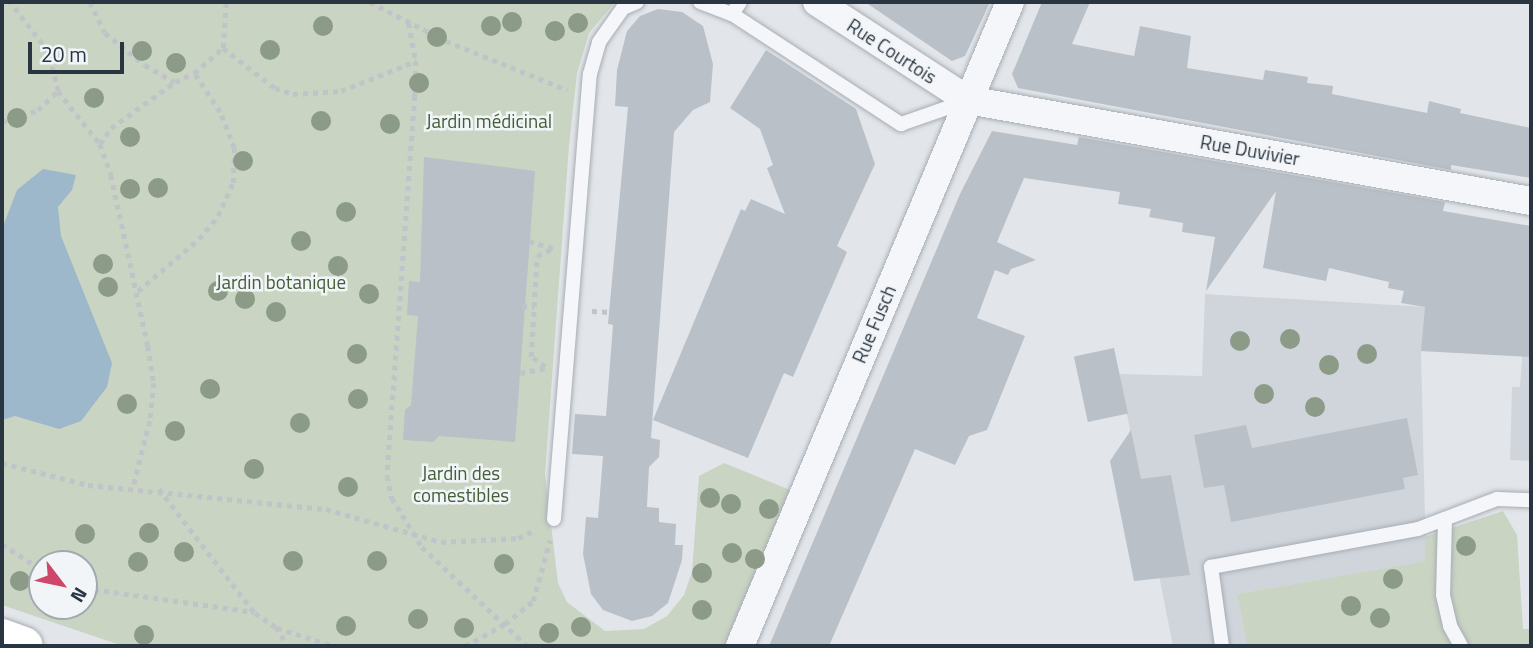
<!DOCTYPE html>
<meta charset="utf-8">
<style>
body{margin:0}
#map{position:relative;width:1533px;height:648px;overflow:hidden;background:#e2e6ea;font-family:"Titillium Web",sans-serif}
div>[style]{position:absolute}
[style*='--x']{left:calc(var(--x)*1px);top:calc(var(--y)*1px);width:calc(var(--w)*1px);rotate:calc(var(--a)*1deg)}
.built>*{inset:0;background:#d0d5dc}
.green>*{inset:0;background:#c9d4c3}
.water>*{inset:0;background:#9db8ca}
.building>*{inset:0;background:#b9c0c7;transform-origin:0 0}
.path>*{height:4.5px;margin-top:-2.25px;transform-origin:0;background:repeating-linear-gradient(90deg,#c0c4c9 0 5px,transparent 0 10px)}
.roads{filter:drop-shadow(0 0 2px #a7adb4) drop-shadow(0 0 2px #a7adb4)}
.lane>*{height:14px;margin:-7px;padding:0 7px;transform-origin:7px;border-radius:7px;background:#f5f6f9}
.street>*{height:28px;margin:-14px;padding:0 14px;transform-origin:14px;border-radius:14px;background:#f5f6f9}
.secondary>*{height:38px;margin:-19px;padding:0 19px;transform-origin:19px;border-radius:19px;background:#fff}
.trees>*{width:20px;height:20px;margin:-10px;border-radius:50%;background:#8b9b88}
span{translate:-50% -50%;white-space:nowrap;text-align:center;line-height:1.15;-webkit-text-stroke:5px #f2f5f8;paint-order:stroke}
.street-label{font-size:19px;color:#2a3542}
.park-label{font-size:19px;color:#435e37}
.frame{position:absolute;inset:0;border:4px solid #2a3542;pointer-events:none}
.north{position:absolute;left:28px;top:550px;width:70px;height:70px;box-sizing:border-box;background:#f2f5f8;border:2px solid #a2a8af;border-radius:50%;rotate:122deg;font-size:19px;font-weight:700;line-height:28px;text-align:center;color:#2a3542}
.north::after{content:'';display:block;margin:auto;width:24px;height:32px;background:#cf476a;clip-path:polygon(50% 0,100% 100%,50% 72%,0 100%)}
.scale{position:absolute;left:28px;top:42px;width:96px;height:32px;box-sizing:border-box;border:4px solid #2a3542;border-top:0;padding-left:9px;font-size:21px;line-height:24px;white-space:nowrap;color:#2a3542;-webkit-text-stroke:5px #f2f5f8;paint-order:stroke}
</style>
<div id="map">
<div class="built">
<i style="clip-path:polygon(1205px 294px,1531px 313px,1531px 461px,1510px 460px,1512px 387px,1520px 387px,1523px 346px,1506px 355px,1421px 351px,1426px 561px,1237px 594px,1247px 646px,1173px 646px,1119px 374px,1202px 376px)"></i>
</div>
<div class="green">
<i style="clip-path:polygon(evenodd,2px 2px,615px 2px,589px 33px,577px 73px,569px 146px,545px 474px,558px 583px,567px 602px,605px 631px,644px 629px,667px 616px,684px 595px,692px 572px,699px 476px,724px 463px,790px 490px,724px 646px,123px 646px,2px 605px,2px 2px,42px 564px,84px 564px,84px 606px,42px 606px,42px 564px)"></i>
<i style="clip-path:polygon(1503px 511px,1517px 535px,1523px 629px,1531px 629px,1531px 646px,1247px 646px,1237px 594px,1425px 561px,1425px 537px)"></i>
</div>
<div class="water">
<i style="clip-path:polygon(43px 169px,76px 175px,72px 190px,58px 207px,61px 236px,112px 363px,107px 387px,81px 421px,59px 429px,15px 416px,2px 420px,2px 229px,17px 190px)"></i>
</div>
<div class="building">
<i style="clip-path:polygon(865px 2px,990px 2px,965px 56px,952px 61px)"></i>
<i style="clip-path:polygon(1042px 2px,1090px 2px,1072px 44px,1134px 56px,1140px 26px,1191px 36px,1187px 68px,1263px 80px,1265px 70px,1308px 77px,1307px 83px,1333px 86px,1332px 94px,1427px 113px,1429px 101px,1461px 109px,1460px 113px,1531px 128px,1531px 178px,1451px 165px,1451px 170px,1018px 88px,1012px 74px)"></i>
<i style="clip-path:polygon(658px 9px,682px 12px,703px 26px,713px 64px,710px 102px,693px 110px,674px 132px,651px 438px,660px 440px,659px 457px,649px 467px,647px 507px,659px 508px,659px 522px,676px 524px,675px 545px,683px 545px,682px 560px,668px 603px,652px 616px,632px 621px,603px 610px,591px 594px,583px 554px,586px 517px,598px 518px,603px 456px,572px 454px,575px 414px,606px 416px,613px 325px,608px 324px,628px 107px,615px 106px,617px 70px,627px 31px,640px 16px)"></i>
<i style="clip-path:polygon(766px 50px,856px 109px,875px 164px,837px 246px,847px 252px,793px 377px,784px 373px,748px 458px,653px 420px,741px 209px,745px 211px,751px 199px,785px 214px,767px 168px,773px 165px,760px 129px,730px 108px)"></i>
<i style="clip-path:polygon(992px 131px,1077px 145px,1079px 137px,1445px 202px,1443px 211px,1531px 226px,1531px 357px,1421px 351px,1425px 307px,1401px 303px,1404px 291px,1388px 288px,1389px 282px,1329px 268px,1326px 281px,1263px 268px,1276px 191px,1206px 291px,1215px 237px,1182px 232px,1183px 223px,1149px 217px,1151px 209px,1118px 204px,1120px 192px,1024px 178px,997px 242px,1036px 260px,1011px 269px,1008px 275px,995px 270px,977px 318px,1025px 336px,987px 430px,969px 436px,955px 465px,915px 449px,829px 646px,769px 646px,960px 194px)"></i>
<i style="clip-path:polygon(424px 157px,535px 171px,515px 442px,439px 436px,433px 442px,403px 440px,405px 410px,411px 405px,418px 316px,407px 315px,409px 281px,420px 282px)"></i>
<i style="left:1114px;top:348px;width:67px;height:41px;rotate:78deg"></i>
<i style="clip-path:polygon(1407px 418px,1418px 475px,1403px 478px,1405px 489px,1231px 522px,1224px 485px,1204px 488px,1194px 435px,1246px 425px,1252px 448px)"></i>
<i style="clip-path:polygon(1131px 430px,1141px 479px,1171px 475px,1190px 575px,1134px 581px,1110px 461px)"></i>
</div>
<div class="path">
<i style="--x:90;--y:2;--w:34;--a:64"></i>
<i style="--x:105;--y:33;--w:51;--a:38.7"></i>
<i style="--x:145;--y:65;--w:34;--a:30"></i>
<i style="--x:175;--y:82;--w:21;--a:-25"></i>
<i style="--x:370;--y:2;--w:85;--a:27.2"></i>
<i style="--x:446;--y:41;--w:131;--a:22"></i>
<i style="--x:409;--y:23;--w:39;--a:80"></i>
<i style="--x:416;--y:61;--w:35;--a:92"></i>
<i style="--x:415;--y:96;--w:381;--a:94.2"></i>
<i style="--x:387;--y:476;--w:23;--a:77"></i>
<i style="--x:392;--y:498;--w:57;--a:58.5"></i>
<i style="--x:422;--y:547;--w:144;--a:43.3"></i>
<i style="--x:223;--y:48;--w:66;--a:37.6"></i>
<i style="--x:275;--y:88;--w:19;--a:18"></i>
<i style="--x:293;--y:94;--w:48;--a:-3.6"></i>
<i style="--x:341;--y:91;--w:81;--a:-21.8"></i>
<i style="--x:58;--y:91;--w:68;--a:51.6"></i>
<i style="--x:100;--y:144;--w:33;--a:70"></i>
<i style="--x:111;--y:175;--w:175;--a:77.8"></i>
<i style="--x:148;--y:346;--w:37;--a:81"></i>
<i style="--x:154;--y:383;--w:38;--a:96"></i>
<i style="--x:150;--y:421;--w:69;--a:104.2"></i>
<i style="--x:2;--y:122;--w:38;--a:-18"></i>
<i style="--x:38;--y:110;--w:28;--a:-44"></i>
<i style="--x:58;--y:91;--w:40;--a:-104.4"></i>
<i style="--x:48;--y:52;--w:63;--a:-127.2"></i>
<i style="--x:100;--y:144;--w:19;--a:-55"></i>
<i style="--x:111;--y:128;--w:79;--a:-35.7"></i>
<i style="--x:529;--y:241;--w:27;--a:17"></i>
<i style="--x:138;--y:291;--w:80;--a:-40.4"></i>
<i style="--x:199;--y:239;--w:30;--a:-50"></i>
<i style="--x:218;--y:216;--w:36;--a:-66"></i>
<i style="--x:233;--y:183;--w:35;--a:-88"></i>
<i style="--x:234;--y:148;--w:39;--a:-111"></i>
<i style="--x:220;--y:112;--w:47;--a:-123.7"></i>
<i style="--x:194;--y:73;--w:38;--a:-41"></i>
<i style="--x:223;--y:48;--w:46;--a:-86.3"></i>
<i style="--x:522;--y:306;--w:12;--a:5"></i>
<i style="--x:592;--y:311;--w:18;--a:3"></i>
<i style="--x:545;--y:367;--w:17;--a:-144"></i>
<i style="--x:531;--y:357;--w:101;--a:-86.6"></i>
<i style="--x:537;--y:256;--w:19;--a:-25"></i>
<i style="--x:520;--y:373;--w:25;--a:-11"></i>
<i style="--x:2;--y:463;--w:89;--a:14.3"></i>
<i style="--x:88;--y:485;--w:239;--a:5.8"></i>
<i style="--x:326;--y:509;--w:120;--a:16"></i>
<i style="--x:441;--y:542;--w:77;--a:-3"></i>
<i style="--x:518;--y:538;--w:19;--a:-25"></i>
<i style="--x:159;--y:489;--w:157;--a:52.3"></i>
<i style="--x:255;--y:613;--w:25;--a:34"></i>
<i style="--x:276;--y:627;--w:22;--a:58"></i>
<i style="--x:2;--y:544;--w:48;--a:33"></i>
<i style="--x:84;--y:588;--w:172;--a:8"></i>
<i style="--x:277;--y:628;--w:60;--a:17.5"></i>
<i style="--x:465;--y:646;--w:46;--a:-28.8"></i>
<i style="--x:505;--y:624;--w:36;--a:-39"></i>
<i style="--x:533;--y:601;--w:63;--a:-74.4"></i>
</div>
<div class="roads">
<div class="lane">
<i style="--x:700;--y:2;--w:34;--a:21"></i>
<i style="--x:732;--y:14;--w:202;--a:33.1"></i>
<i style="--x:901;--y:124;--w:70;--a:-19.2"></i>
<i style="--x:732;--y:14;--w:14;--a:-56"></i>
<i style="--x:554;--y:519;--w:446;--a:-85.4"></i>
<i style="--x:590;--y:74;--w:33;--a:-74"></i>
<i style="--x:599;--y:42;--w:42;--a:-54.8"></i>
<i style="--x:623;--y:8;--w:15;--a:-23"></i>
<i style="--x:1445;--y:519;--w:76;--a:91.5"></i>
<i style="--x:1443;--y:595;--w:32;--a:77"></i>
<i style="--x:1450;--y:626;--w:23;--a:61"></i>
<i style="--x:1222;--y:646;--w:80;--a:-97.9"></i>
<i style="--x:1211;--y:567;--w:210;--a:-10.4"></i>
<i style="--x:1418;--y:529;--w:85;--a:-20.8"></i>
<i style="--x:1497;--y:499;--w:34;--a:2"></i>
</div>
<div class="street">
<i style="--x:817;--y:2;--w:180;--a:33"></i>
<i style="--x:968;--y:100;--w:572;--a:10.17"></i>
<i style="--x:740;--y:646;--w:698;--a:-67.25"></i>
</div>
<div class="secondary">
<i style="--x:2;--y:638;--w:23;--a:20"></i>
</div>
</div>
<div class="trees">
<i style="left:512px;top:22px"></i>
<i style="left:578px;top:23px"></i>
<i style="left:323px;top:26px"></i>
<i style="left:491px;top:26px"></i>
<i style="left:555px;top:31px"></i>
<i style="left:437px;top:37px"></i>
<i style="left:270px;top:50px"></i>
<i style="left:142px;top:51px"></i>
<i style="left:176px;top:63px"></i>
<i style="left:419px;top:83px"></i>
<i style="left:94px;top:98px"></i>
<i style="left:17px;top:118px"></i>
<i style="left:321px;top:121px"></i>
<i style="left:390px;top:124px"></i>
<i style="left:130px;top:137px"></i>
<i style="left:243px;top:161px"></i>
<i style="left:158px;top:188px"></i>
<i style="left:130px;top:189px"></i>
<i style="left:346px;top:212px"></i>
<i style="left:301px;top:241px"></i>
<i style="left:103px;top:264px"></i>
<i style="left:338px;top:266px"></i>
<i style="left:108px;top:287px"></i>
<i style="left:218px;top:291px"></i>
<i style="left:369px;top:294px"></i>
<i style="left:245px;top:299px"></i>
<i style="left:276px;top:312px"></i>
<i style="left:1290px;top:339px"></i>
<i style="left:1240px;top:341px"></i>
<i style="left:357px;top:354px"></i>
<i style="left:1367px;top:354px"></i>
<i style="left:1329px;top:365px"></i>
<i style="left:210px;top:389px"></i>
<i style="left:1264px;top:394px"></i>
<i style="left:358px;top:399px"></i>
<i style="left:127px;top:404px"></i>
<i style="left:1315px;top:407px"></i>
<i style="left:300px;top:423px"></i>
<i style="left:175px;top:431px"></i>
<i style="left:254px;top:469px"></i>
<i style="left:348px;top:487px"></i>
<i style="left:710px;top:498px"></i>
<i style="left:731px;top:504px"></i>
<i style="left:769px;top:509px"></i>
<i style="left:149px;top:533px"></i>
<i style="left:85px;top:534px"></i>
<i style="left:1466px;top:546px"></i>
<i style="left:184px;top:552px"></i>
<i style="left:732px;top:553px"></i>
<i style="left:755px;top:559px"></i>
<i style="left:293px;top:561px"></i>
<i style="left:377px;top:561px"></i>
<i style="left:138px;top:562px"></i>
<i style="left:504px;top:564px"></i>
<i style="left:702px;top:573px"></i>
<i style="left:1393px;top:579px"></i>
<i style="left:20px;top:581px"></i>
<i style="left:1351px;top:606px"></i>
<i style="left:702px;top:610px"></i>
<i style="left:1380px;top:618px"></i>
<i style="left:418px;top:619px"></i>
<i style="left:346px;top:626px"></i>
<i style="left:581px;top:627px"></i>
<i style="left:464px;top:628px"></i>
<i style="left:549px;top:633px"></i>
<i style="left:144px;top:635px"></i>
</div>
<div class="street-label">
<span style="left:892px;top:51px;rotate:33deg">Rue Courtois</span>
<span style="left:1250px;top:150px;rotate:10deg">Rue Duvivier</span>
<span style="left:874px;top:324px;rotate:-67deg">Rue Fusch</span>
</div>
<div class="park-label">
<span style="left:489px;top:121px">Jardin médicinal</span>
<span style="left:281px;top:282px">Jardin botanique</span>
<span style="left:461px;top:484px">Jardin des<br>comestibles</span>
</div>
<div class="frame"></div>
<div class="north">N</div>
<div class="scale">20 m</div>
</div>
